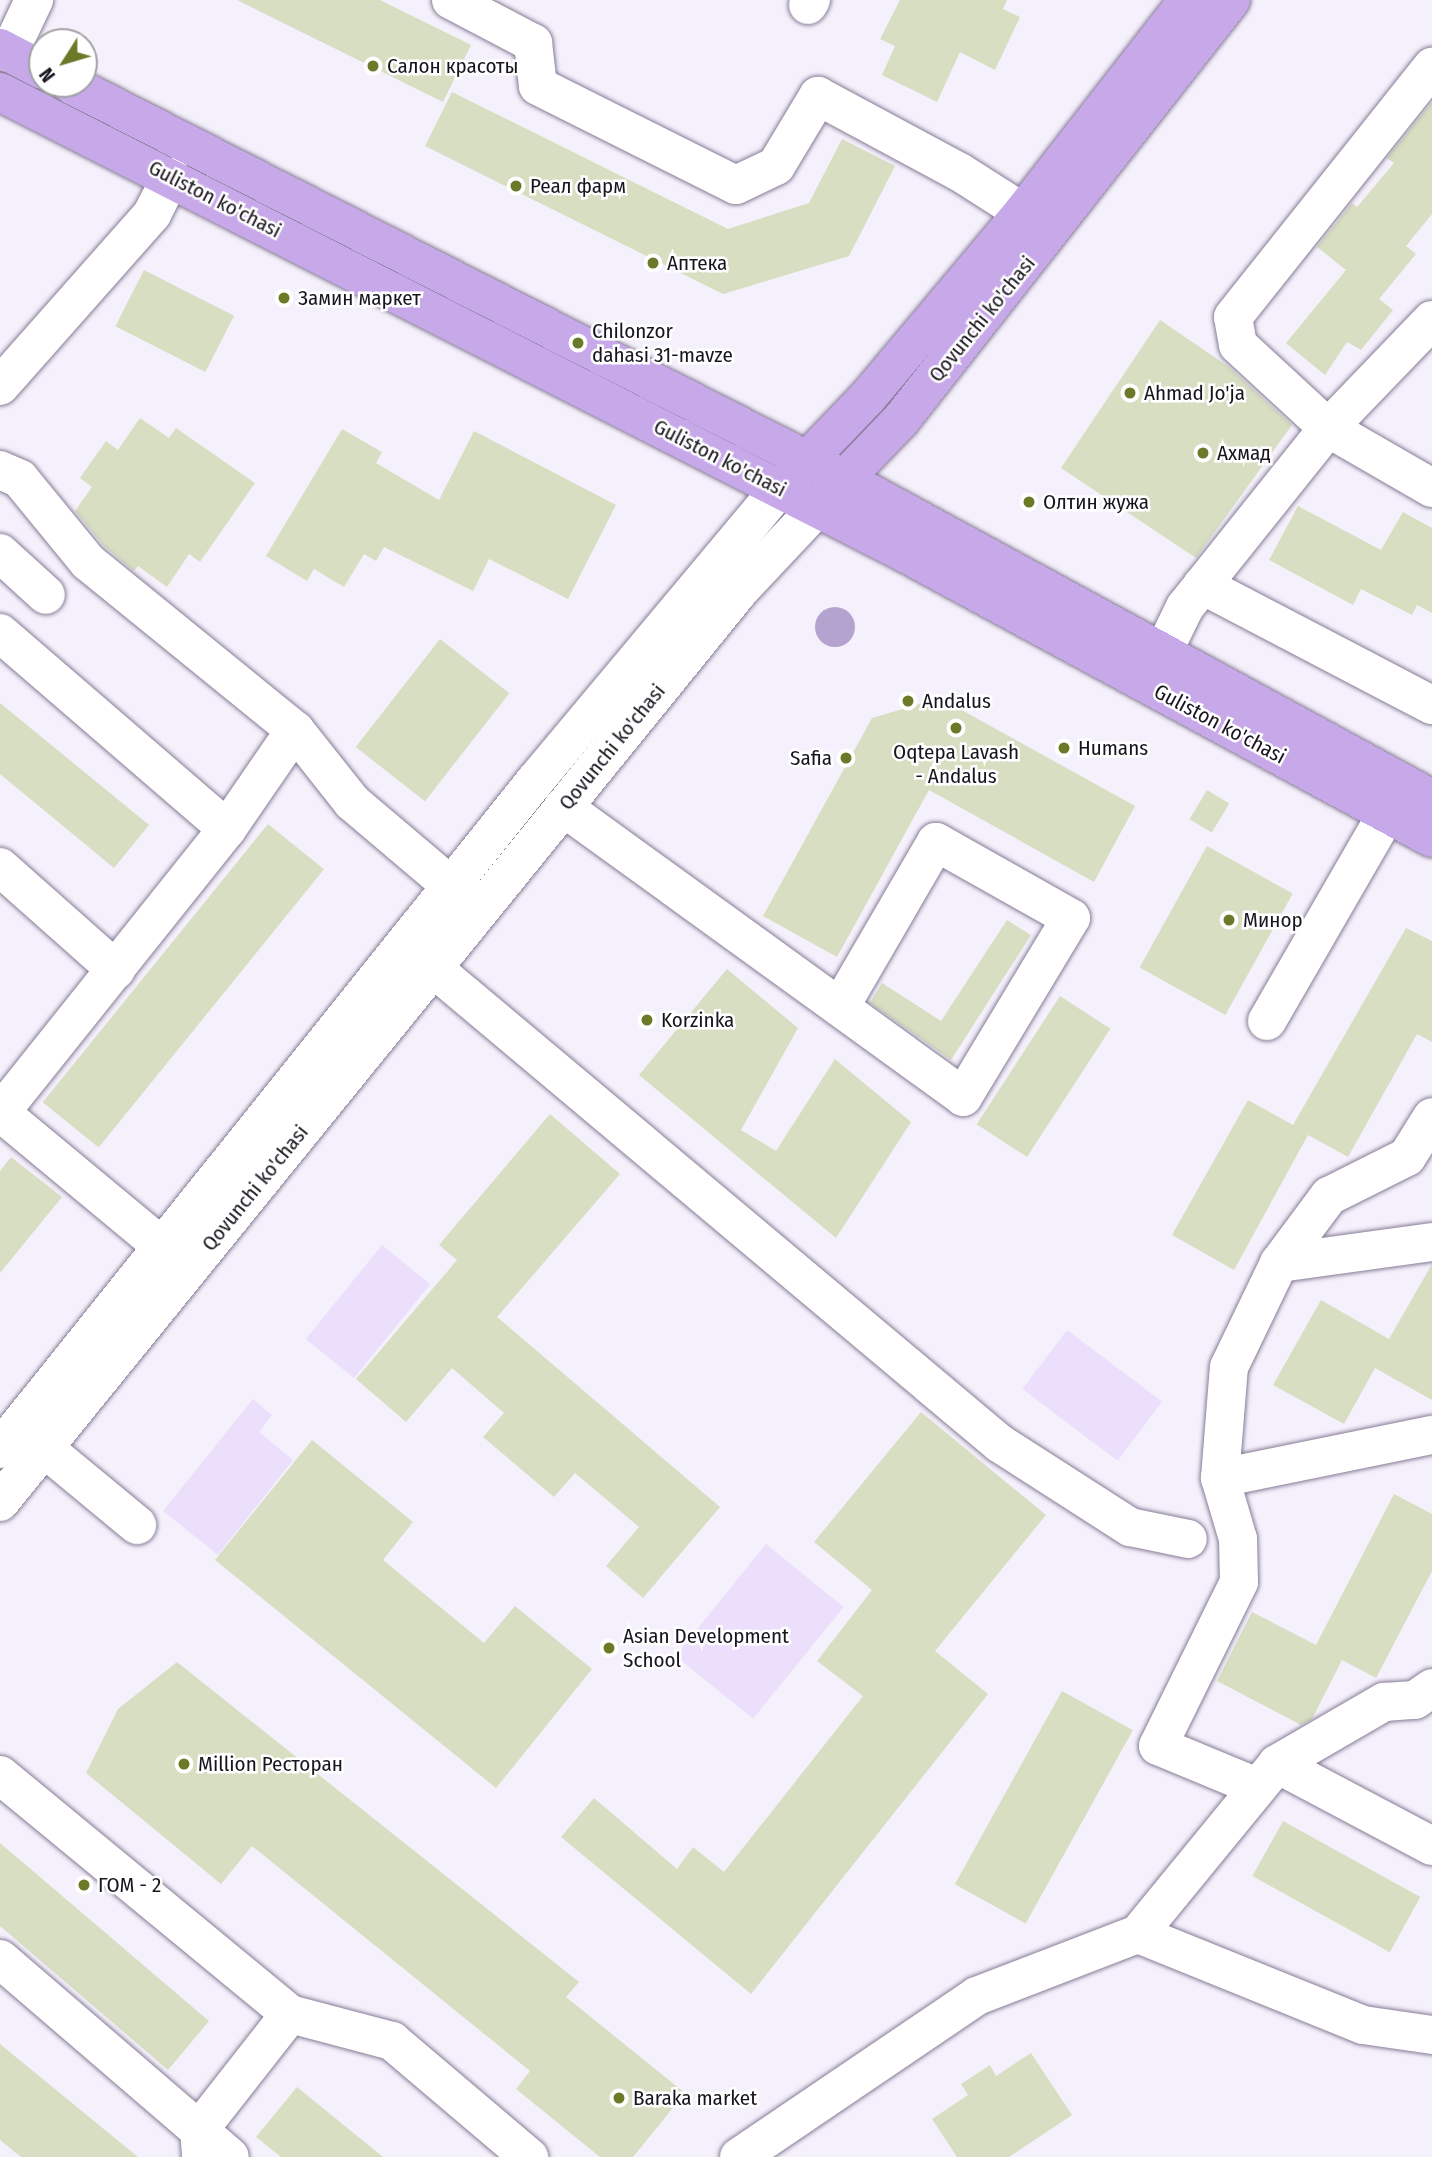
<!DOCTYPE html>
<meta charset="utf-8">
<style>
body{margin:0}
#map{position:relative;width:1432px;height:2157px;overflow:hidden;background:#f5f1fc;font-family:"Fira Sans Condensed",sans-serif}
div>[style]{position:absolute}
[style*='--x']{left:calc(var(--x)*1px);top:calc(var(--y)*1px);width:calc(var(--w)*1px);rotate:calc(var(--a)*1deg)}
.green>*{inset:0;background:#ebdffc;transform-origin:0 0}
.water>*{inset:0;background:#b5a3cf}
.round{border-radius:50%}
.building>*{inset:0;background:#d7dec1;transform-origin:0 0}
.roads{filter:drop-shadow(0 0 2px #877c96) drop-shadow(0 0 2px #877c96)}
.minor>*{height:38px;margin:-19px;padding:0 19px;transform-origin:19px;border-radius:19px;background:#fff}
.major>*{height:38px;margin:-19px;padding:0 19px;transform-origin:19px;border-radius:19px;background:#c7a8e9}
.dots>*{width:19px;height:19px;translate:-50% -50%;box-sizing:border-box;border:4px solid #fff;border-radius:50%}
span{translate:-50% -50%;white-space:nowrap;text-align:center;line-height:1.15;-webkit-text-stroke:5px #fff;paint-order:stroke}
.poi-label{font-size:21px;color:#19151e}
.left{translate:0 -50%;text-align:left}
.right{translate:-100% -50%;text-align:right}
.street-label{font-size:21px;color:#19151e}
.north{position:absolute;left:28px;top:28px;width:70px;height:70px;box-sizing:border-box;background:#fff;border:2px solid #a3a1a5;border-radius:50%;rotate:233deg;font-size:19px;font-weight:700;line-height:28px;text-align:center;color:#19151e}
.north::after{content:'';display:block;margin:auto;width:24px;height:32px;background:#6b7a28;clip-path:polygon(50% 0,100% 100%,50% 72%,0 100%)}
</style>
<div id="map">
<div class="green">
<i style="left:382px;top:1245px;width:62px;height:121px;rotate:39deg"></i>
<i style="left:1067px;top:1330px;width:119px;height:74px;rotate:37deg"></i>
<i style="clip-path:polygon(253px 1399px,272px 1415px,259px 1432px,293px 1460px,218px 1555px,163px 1511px)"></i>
<i style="left:766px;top:1544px;width:100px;height:144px;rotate:39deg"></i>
</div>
<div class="water">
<i class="round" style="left:815px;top:607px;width:40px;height:40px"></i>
</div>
<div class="building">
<i style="clip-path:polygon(237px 0,380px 0,471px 45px,443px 102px)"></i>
<i style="clip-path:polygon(900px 0,1007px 0,1003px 9px,1020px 17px,995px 70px,960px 52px,937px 102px,882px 75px,895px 46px,880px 39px)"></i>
<i style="clip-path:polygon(452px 92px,728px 229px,809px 203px,842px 139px,895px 166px,849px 256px,723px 294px,425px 146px)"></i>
<i style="clip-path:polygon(1432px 102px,1432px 214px,1406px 246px,1416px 254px,1379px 299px,1393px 310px,1361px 350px,1347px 342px,1325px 375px,1286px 343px,1346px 270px,1317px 247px,1352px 203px,1357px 207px,1394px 163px,1387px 158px)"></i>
<i style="left:144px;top:270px;width:101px;height:63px;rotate:27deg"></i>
<i style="clip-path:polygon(1160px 320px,1229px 367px,1292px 425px,1196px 558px,1061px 468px)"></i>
<i style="clip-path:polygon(140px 418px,169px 438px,176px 428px,255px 483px,200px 562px,189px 554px,167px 587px,138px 566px,134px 571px,104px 546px,75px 511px,92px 487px,80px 478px,106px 441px,118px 450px)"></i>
<i style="clip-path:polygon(342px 429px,382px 452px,376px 463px,439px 500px,474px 431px,616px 505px,568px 599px,489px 559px,473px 591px,384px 547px,376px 561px,364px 554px,344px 587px,314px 569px,307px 581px,266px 556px)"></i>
<i style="clip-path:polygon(1298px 506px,1381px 550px,1403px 512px,1432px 528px,1432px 613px,1417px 605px,1412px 615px,1361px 589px,1353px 605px,1269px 560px)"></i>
<i style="left:440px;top:639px;width:88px;height:137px;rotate:38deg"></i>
<i style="clip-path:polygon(940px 698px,1135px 806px,1094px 882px,929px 790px,837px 957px,763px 916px,872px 718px)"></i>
<i style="clip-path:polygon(0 703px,149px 825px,114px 868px,0 774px)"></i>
<i style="left:1207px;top:790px;width:26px;height:34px;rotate:31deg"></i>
<i style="left:268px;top:824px;width:72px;height:358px;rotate:39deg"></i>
<i style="left:1207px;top:846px;width:98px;height:139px;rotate:29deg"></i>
<i style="clip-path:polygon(1007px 920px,1031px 935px,951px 1060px,870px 1003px,882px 983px,941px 1021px)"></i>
<i style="clip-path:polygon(1406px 928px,1432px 941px,1432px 1042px,1417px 1034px,1348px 1157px,1308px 1135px,1234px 1270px,1172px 1235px,1248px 1100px,1293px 1125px)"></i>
<i style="clip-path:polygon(727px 969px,798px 1028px,741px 1130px,776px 1151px,835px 1059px,911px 1122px,836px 1238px,639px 1075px)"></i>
<i style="left:1060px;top:996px;width:60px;height:153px;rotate:33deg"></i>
<i style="clip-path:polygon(550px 1114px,620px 1174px,497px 1317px,720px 1507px,643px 1598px,606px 1566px,639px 1527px,575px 1473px,554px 1497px,483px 1437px,504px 1413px,452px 1368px,406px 1422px,356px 1379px,457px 1260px,439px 1245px)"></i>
<i style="clip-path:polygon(11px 1157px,62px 1197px,0 1273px,0 1171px)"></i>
<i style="clip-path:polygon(1432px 1264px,1432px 1400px,1375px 1368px,1344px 1424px,1273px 1385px,1321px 1300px,1389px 1339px)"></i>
<i style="clip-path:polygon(921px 1412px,1046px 1515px,935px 1651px,988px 1694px,751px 1994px,561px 1837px,594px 1798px,677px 1869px,693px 1847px,724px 1872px,863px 1696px,817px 1661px,872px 1590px,814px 1542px)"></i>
<i style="clip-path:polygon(312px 1440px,413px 1522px,383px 1560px,484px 1643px,515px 1606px,592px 1669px,496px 1788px,215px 1560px)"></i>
<i style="clip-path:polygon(1394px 1494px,1432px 1514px,1432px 1571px,1376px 1678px,1342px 1660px,1312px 1719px,1301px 1725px,1217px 1681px,1252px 1612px,1316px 1645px)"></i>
<i style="clip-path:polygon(177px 1662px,579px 1982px,566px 1997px,685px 2093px,633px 2157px,600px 2157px,516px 2089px,530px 2071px,252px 1846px,221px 1884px,86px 1773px,118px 1709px)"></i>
<i style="left:1062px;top:1691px;width:81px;height:221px;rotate:29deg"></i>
<i style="left:1283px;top:1821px;width:157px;height:63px;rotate:29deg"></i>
<i style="clip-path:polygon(0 1843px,209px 2021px,168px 2070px,0 1926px)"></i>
<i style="clip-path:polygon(0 2044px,138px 2157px,21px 2157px,0 2140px)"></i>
<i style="clip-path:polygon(1031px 2053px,1072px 2115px,1009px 2157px,957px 2157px,932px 2119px,968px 2095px,961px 2084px,990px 2065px,996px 2076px)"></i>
<i style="clip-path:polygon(297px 2087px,383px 2157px,281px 2157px,256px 2137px)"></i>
</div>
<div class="roads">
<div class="minor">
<i style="--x:451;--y:0;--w:93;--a:27.7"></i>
<i style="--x:533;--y:43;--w:43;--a:83.4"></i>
<i style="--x:538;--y:86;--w:221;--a:26.6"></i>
<i style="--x:736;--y:185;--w:44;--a:-25.4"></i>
<i style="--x:776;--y:166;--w:82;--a:-59"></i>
<i style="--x:818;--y:96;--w:162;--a:28.3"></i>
<i style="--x:961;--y:173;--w:104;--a:32.5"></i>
<i style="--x:808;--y:5;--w:6;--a:-59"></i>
<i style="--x:9;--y:53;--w:59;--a:-64.7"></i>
<i style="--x:1432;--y:320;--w:150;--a:133.9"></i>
<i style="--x:1328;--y:428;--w:120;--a:30"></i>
<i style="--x:0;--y:386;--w:230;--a:-48.5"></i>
<i style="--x:152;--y:214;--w:42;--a:-62.8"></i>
<i style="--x:0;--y:470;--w:22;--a:24"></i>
<i style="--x:20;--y:479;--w:107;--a:50.7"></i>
<i style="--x:88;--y:562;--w:267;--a:39.1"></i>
<i style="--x:0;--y:553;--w:62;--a:42.4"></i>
<i style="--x:1202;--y:585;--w:259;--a:27.6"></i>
<i style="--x:0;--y:633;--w:300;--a:40.8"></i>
<i style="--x:1149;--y:681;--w:82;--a:-64.1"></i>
<i style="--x:1185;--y:607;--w:229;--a:-51.4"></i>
<i style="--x:1328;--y:428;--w:122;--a:-137.3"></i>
<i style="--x:1238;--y:345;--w:28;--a:-100"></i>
<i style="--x:1233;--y:317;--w:320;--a:-51.5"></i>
<i style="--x:563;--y:807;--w:494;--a:35.9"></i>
<i style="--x:963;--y:1097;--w:209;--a:-58.9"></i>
<i style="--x:1071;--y:918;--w:155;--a:-150.6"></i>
<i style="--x:936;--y:842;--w:191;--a:120.2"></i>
<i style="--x:0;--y:867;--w:155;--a:41.6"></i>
<i style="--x:433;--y:968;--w:739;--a:40"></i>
<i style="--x:999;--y:1443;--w:156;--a:32.7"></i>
<i style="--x:1130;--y:1527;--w:59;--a:11.7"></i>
<i style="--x:1267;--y:1021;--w:240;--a:-60"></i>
<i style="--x:0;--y:1112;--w:236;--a:39.7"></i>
<i style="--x:1;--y:1112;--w:362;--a:-51.4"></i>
<i style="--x:227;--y:829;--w:120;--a:-55.5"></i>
<i style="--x:295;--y:730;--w:92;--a:51.6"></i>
<i style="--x:352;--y:802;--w:155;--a:40.3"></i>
<i style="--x:1279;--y:1263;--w:84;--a:-53.3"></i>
<i style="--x:1329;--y:1196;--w:87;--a:-26.6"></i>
<i style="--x:1407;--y:1157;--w:47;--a:-58"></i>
<i style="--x:44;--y:1448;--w:121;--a:39.6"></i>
<i style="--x:0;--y:1449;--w:856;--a:-51.31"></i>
<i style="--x:535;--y:781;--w:381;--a:-50.1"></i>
<i style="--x:1220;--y:1478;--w:216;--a:-11.5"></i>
<i style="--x:0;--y:1502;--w:1173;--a:-50.95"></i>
<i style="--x:739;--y:591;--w:114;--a:-46.8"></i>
<i style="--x:1277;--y:1764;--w:124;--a:-30.1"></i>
<i style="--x:1384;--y:1702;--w:31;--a:-4"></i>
<i style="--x:1415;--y:1700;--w:21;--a:-35"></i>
<i style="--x:0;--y:1775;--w:376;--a:39.5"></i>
<i style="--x:290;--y:2014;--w:106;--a:14.8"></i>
<i style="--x:392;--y:2041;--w:180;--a:40.3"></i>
<i style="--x:1257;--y:1787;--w:107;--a:-157.5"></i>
<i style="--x:1158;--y:1746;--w:183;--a:-63.7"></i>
<i style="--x:1239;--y:1582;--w:43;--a:-91.3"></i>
<i style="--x:1238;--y:1539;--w:64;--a:-106.4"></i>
<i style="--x:1220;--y:1478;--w:111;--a:-85.4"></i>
<i style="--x:1229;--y:1367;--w:115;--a:-64.3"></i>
<i style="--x:1279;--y:1263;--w:154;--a:-7.8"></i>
<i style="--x:1138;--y:1934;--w:243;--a:22"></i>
<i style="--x:1363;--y:2025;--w:70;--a:8.2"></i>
<i style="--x:0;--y:1959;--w:303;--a:40.7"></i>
<i style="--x:201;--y:2156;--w:26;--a:-94"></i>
<i style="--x:199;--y:2130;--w:147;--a:-51.9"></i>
<i style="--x:739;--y:2157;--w:287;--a:-34.1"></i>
<i style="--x:977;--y:1996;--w:173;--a:-21.1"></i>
<i style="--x:1138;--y:1934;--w:220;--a:-50.7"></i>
<i style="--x:1277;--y:1764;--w:175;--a:27.9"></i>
</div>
<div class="major">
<i style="--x:0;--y:48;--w:47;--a:27.6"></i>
<i style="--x:70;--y:84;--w:869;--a:27.04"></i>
<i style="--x:844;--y:479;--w:669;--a:28.56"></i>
<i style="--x:0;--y:92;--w:1013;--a:26.99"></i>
<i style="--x:903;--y:552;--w:601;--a:28.4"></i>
<i style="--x:791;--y:477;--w:111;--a:-46.1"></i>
<i style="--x:868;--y:397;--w:243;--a:-50"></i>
<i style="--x:1024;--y:211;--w:267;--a:-52.1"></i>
<i style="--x:828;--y:496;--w:105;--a:-46.2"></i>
<i style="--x:901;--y:420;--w:534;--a:-51.84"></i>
</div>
</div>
<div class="dots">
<i style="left:373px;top:66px;background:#6b7a28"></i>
<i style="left:516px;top:186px;background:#6b7a28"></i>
<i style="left:653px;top:263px;background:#6b7a28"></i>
<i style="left:284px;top:298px;background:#6b7a28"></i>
<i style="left:578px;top:343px;background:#6b7a28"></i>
<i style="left:1130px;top:393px;background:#6b7a28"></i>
<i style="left:1203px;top:453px;background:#6b7a28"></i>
<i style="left:1029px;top:502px;background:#6b7a28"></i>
<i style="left:908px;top:701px;background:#6b7a28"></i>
<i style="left:956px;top:728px;background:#6b7a28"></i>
<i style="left:1064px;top:748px;background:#6b7a28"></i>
<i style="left:846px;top:758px;background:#6b7a28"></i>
<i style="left:1229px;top:920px;background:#6b7a28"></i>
<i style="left:647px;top:1020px;background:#6b7a28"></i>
<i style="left:609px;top:1648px;background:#6b7a28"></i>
<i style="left:184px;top:1764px;background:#6b7a28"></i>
<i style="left:84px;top:1885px;background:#6b7a28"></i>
<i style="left:619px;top:2098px;background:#6b7a28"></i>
</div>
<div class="poi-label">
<span class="left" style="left:387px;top:66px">Салон красоты</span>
<span class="left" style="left:530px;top:186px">Реал фарм</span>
<span class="left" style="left:667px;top:263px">Аптека</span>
<span class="left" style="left:298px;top:298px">Замин маркет</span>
<span class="left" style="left:592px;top:343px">Chilonzor<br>dahasi 31-mavze</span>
<span class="left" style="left:1144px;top:393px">Ahmad Jo'ja</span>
<span class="left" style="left:1217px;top:453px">Ахмад</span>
<span class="left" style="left:1043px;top:502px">Олтин жужа</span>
<span class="left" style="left:922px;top:701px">Andalus</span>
<span class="left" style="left:1078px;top:748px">Humans</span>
<span style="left:956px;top:764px">Oqtepa Lavash<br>- Andalus</span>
<span class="right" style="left:832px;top:758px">Safia</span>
<span class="left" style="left:1243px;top:920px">Минор</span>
<span class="left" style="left:661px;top:1020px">Korzinka</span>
<span class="left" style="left:623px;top:1648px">Asian Development<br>School</span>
<span class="left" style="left:198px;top:1764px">Million Ресторан</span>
<span class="left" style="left:98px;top:1885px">ГОМ - 2</span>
<span class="left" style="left:633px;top:2098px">Baraka market</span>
</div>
<div class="street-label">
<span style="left:215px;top:199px;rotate:27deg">Guliston ko'chasi</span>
<span style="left:982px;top:319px;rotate:-51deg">Qovunchi ko'chasi</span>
<span style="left:720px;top:458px;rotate:27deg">Guliston ko'chasi</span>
<span style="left:1220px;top:724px;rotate:28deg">Guliston ko'chasi</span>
<span style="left:612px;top:747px;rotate:-51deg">Qovunchi ko'chasi</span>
<span style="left:255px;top:1188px;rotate:-51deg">Qovunchi ko'chasi</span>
</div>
<div class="north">N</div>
</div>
